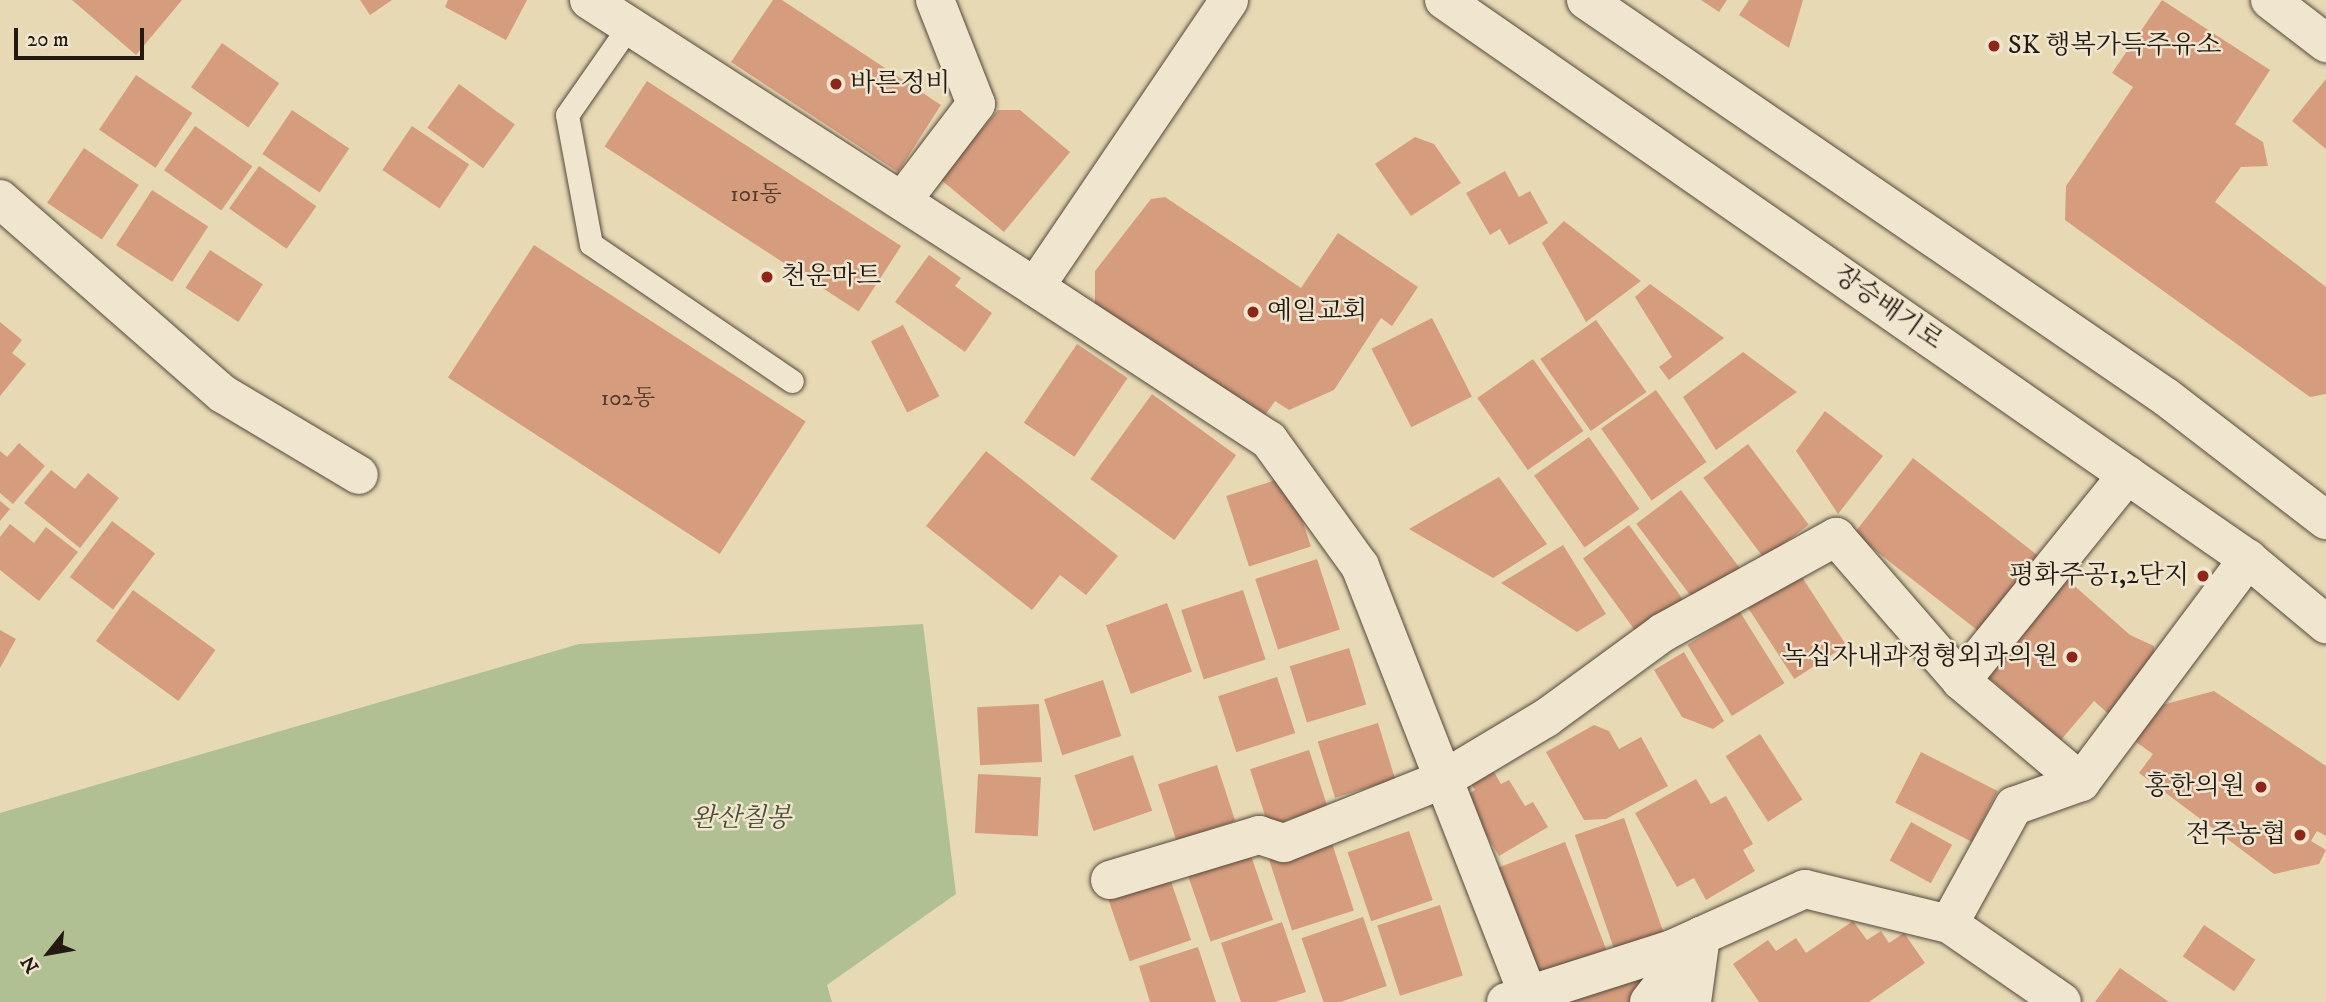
<!DOCTYPE html>
<meta charset="utf-8">
<style>
body{margin:0}
#map{position:relative;width:2326px;height:1002px;overflow:hidden;background:#e8d9b5;font-family:"IM FELL DW Pica","Noto Serif KR",serif}
div>[style]{position:absolute}
[style*='--x']{left:calc(var(--x)*1px);top:calc(var(--y)*1px);width:calc(var(--w)*1px);rotate:calc(var(--a)*1deg)}
.green>*{inset:0;background:#b0c092}
.building>*{inset:0;background:#d69c7e;transform-origin:0 0}
.roads{filter:drop-shadow(0 0 2px #544a3a) drop-shadow(0 0 2px #544a3a)}
.service>*{height:23px;margin:-11.5px;padding:0 11.5px;transform-origin:11.5px;border-radius:11.5px;background:#f0e6cf}
.minor>*{height:38px;margin:-19px;padding:0 19px;transform-origin:19px;border-radius:19px;background:#f0e6cf}
.tertiary>*{height:38px;margin:-19px;padding:0 19px;transform-origin:19px;border-radius:19px;background:#f0e6cf}
.dots>*{width:19px;height:19px;translate:-50% -50%;box-sizing:border-box;border:4px solid #f0e6cf;border-radius:50%}
span{translate:-50% -50%;white-space:nowrap;text-align:center;line-height:1.15;-webkit-text-stroke:5px #f0e6cf;paint-order:stroke}
.number-label{font-size:23px;color:#503b2c}
.number-label span{-webkit-text-stroke-width:0}
.poi-label{font-size:26px;color:#231b11}
.left{translate:0 -50%;text-align:left}
.right{translate:-100% -50%;text-align:right}
.street-label{font-size:26px;color:#231b11}
.park-label{font-size:26px;color:#4d4d38;font-style:italic}
.north{position:absolute;left:14px;top:918px;width:70px;height:70px;-webkit-text-stroke:5px #f0e6cf;paint-order:stroke;rotate:239deg;font-size:19px;font-weight:700;line-height:28px;text-align:center;color:#231b11}
.north::after{content:'';display:block;margin:auto;width:24px;height:32px;background:#231b11;clip-path:polygon(50% 0,100% 100%,50% 72%,0 100%)}
.scale{position:absolute;left:14px;top:28px;width:130px;height:32px;box-sizing:border-box;border:4px solid #231b11;border-top:0;padding-left:9px;font-size:21px;line-height:24px;white-space:nowrap;color:#231b11;-webkit-text-stroke:5px #f0e6cf;paint-order:stroke}
</style>
<div id="map">
<div class="green">
<i style="clip-path:polygon(923px 624px,956px 894px,827px 985px,832px 1002px,0 1002px,0 813px,579px 644px)"></i>
</div>
<div class="building">
<i style="clip-path:polygon(72px 0,182px 0,136px 55px)"></i>
<i style="clip-path:polygon(360px 0,392px 0,370px 15px)"></i>
<i style="clip-path:polygon(448px 0,527px 0,506px 40px,445px 7px)"></i>
<i style="clip-path:polygon(773px 0,782px 0,941px 105px,898px 172px,731px 62px)"></i>
<i style="clip-path:polygon(1701px 0,1727px 0,1719px 12px)"></i>
<i style="clip-path:polygon(1749px 0,1803px 0,1789px 48px,1739px 15px)"></i>
<i style="clip-path:polygon(2162px 0,2270px 70px,2235px 124px,2263px 142px,2268px 166px,2241px 167px,2215px 202px,2326px 287px,2326px 394px,2310px 397px,2065px 220px,2066px 186px,2133px 87px,2112px 73px)"></i>
<i style="left:222px;top:43px;width:70px;height:54px;rotate:35deg"></i>
<i style="left:136px;top:75px;width:68px;height:66px;rotate:34deg"></i>
<i style="clip-path:polygon(2326px 79px,2326px 149px,2292px 121px)"></i>
<i style="left:647px;top:81px;width:303px;height:78px;rotate:33deg"></i>
<i style="left:459px;top:84px;width:69px;height:54px;rotate:36deg"></i>
<i style="left:292px;top:110px;width:69px;height:53px;rotate:34deg"></i>
<i style="clip-path:polygon(998px 110px,1020px 110px,1070px 152px,1004px 232px,940px 179px)"></i>
<i style="left:195px;top:126px;width:70px;height:54px;rotate:35deg"></i>
<i style="left:412px;top:126px;width:69px;height:53px;rotate:34deg"></i>
<i style="clip-path:polygon(1415px 137px,1434px 144px,1461px 183px,1411px 216px,1375px 164px)"></i>
<i style="left:84px;top:148px;width:66px;height:66px;rotate:34deg"></i>
<i style="left:259px;top:166px;width:70px;height:52px;rotate:35deg"></i>
<i style="clip-path:polygon(1505px 171px,1519px 197px,1530px 191px,1548px 223px,1509px 245px,1500px 229px,1490px 235px,1466px 193px)"></i>
<i style="left:152px;top:190px;width:67px;height:66px;rotate:33deg"></i>
<i style="clip-path:polygon(1165px 197px,1301px 288px,1338px 233px,1418px 287px,1392px 326px,1381px 318px,1334px 390px,1289px 410px,1275px 401px,1261px 421px,1095px 305px,1095px 271px,1151px 199px)"></i>
<i style="clip-path:polygon(1564px 221px,1641px 281px,1586px 322px,1542px 243px)"></i>
<i style="left:534px;top:245px;width:324px;height:158px;rotate:33deg"></i>
<i style="left:210px;top:250px;width:63px;height:45px;rotate:33deg"></i>
<i style="clip-path:polygon(929px 255px,961px 278px,955px 286px,992px 313px,965px 352px,895px 302px)"></i>
<i style="clip-path:polygon(1650px 284px,1724px 338px,1669px 380px,1659px 367px,1672px 357px,1635px 297px)"></i>
<i style="left:1432px;top:318px;width:88px;height:68px;rotate:63deg"></i>
<i style="left:1596px;top:320px;width:88px;height:68px;rotate:55deg"></i>
<i style="clip-path:polygon(0 322px,22px 340px,12px 353px,26px 364px,0 396px)"></i>
<i style="left:903px;top:325px;width:80px;height:36px;rotate:63deg"></i>
<i style="left:1077px;top:344px;width:61px;height:95px;rotate:34deg"></i>
<i style="clip-path:polygon(1743px 352px,1797px 392px,1716px 450px,1683px 397px)"></i>
<i style="left:1533px;top:359px;width:88px;height:68px;rotate:55deg"></i>
<i style="left:1656px;top:390px;width:88px;height:67px;rotate:55deg"></i>
<i style="left:1152px;top:394px;width:104px;height:105px;rotate:36deg"></i>
<i style="clip-path:polygon(1825px 411px,1883px 456px,1838px 514px,1796px 451px)"></i>
<i style="left:1589px;top:437px;width:88px;height:67px;rotate:55deg"></i>
<i style="clip-path:polygon(19px 443px,45px 466px,13px 504px,0 493px,0 451px,7px 457px)"></i>
<i style="left:1748px;top:444px;width:101px;height:56px;rotate:53deg"></i>
<i style="clip-path:polygon(986px 451px,1118px 556px,1086px 595px,1060px 575px,1032px 610px,926px 526px)"></i>
<i style="left:1913px;top:458px;width:158px;height:96px;rotate:38deg"></i>
<i style="clip-path:polygon(51px 470px,75px 489px,88px 473px,119px 498px,80px 548px,24px 503px)"></i>
<i style="left:1288px;top:476px;width:74px;height:65px;rotate:72deg"></i>
<i style="clip-path:polygon(1499px 477px,1547px 544px,1493px 578px,1409px 529px)"></i>
<i style="left:1681px;top:490px;width:101px;height:56px;rotate:53deg"></i>
<i style="clip-path:polygon(0 501px,10px 509px,0 521px)"></i>
<i style="left:112px;top:521px;width:54px;height:70px;rotate:37deg"></i>
<i style="clip-path:polygon(10px 524px,34px 543px,46px 527px,78px 552px,39px 601px,0 570px,0 537px)"></i>
<i style="left:1629px;top:525px;width:100px;height:57px;rotate:54deg"></i>
<i style="clip-path:polygon(1563px 545px,1606px 614px,1577px 632px,1501px 583px)"></i>
<i style="left:1317px;top:559px;width:74px;height:65px;rotate:72deg"></i>
<i style="left:1800px;top:574px;width:85px;height:62px;rotate:57deg"></i>
<i style="clip-path:polygon(2061px 574px,2130px 635px,2154px 646px,2154px 668px,2112px 717px,2094px 701px,2061px 740px,1979px 669px)"></i>
<i style="left:133px;top:590px;width:102px;height:63px;rotate:36deg"></i>
<i style="left:1243px;top:590px;width:73px;height:65px;rotate:72deg"></i>
<i style="left:1167px;top:603px;width:73px;height:65px;rotate:70deg"></i>
<i style="left:1740px;top:612px;width:84px;height:62px;rotate:58deg"></i>
<i style="clip-path:polygon(0 630px,16px 639px,0 668px)"></i>
<i style="left:1349px;top:648px;width:59px;height:62px;rotate:73deg"></i>
<i style="clip-path:polygon(1684px 652px,1724px 721px,1713px 729px,1682px 717px,1654px 670px)"></i>
<i style="left:1277px;top:677px;width:59px;height:62px;rotate:72deg"></i>
<i style="left:1103px;top:680px;width:59px;height:62px;rotate:72deg"></i>
<i style="clip-path:polygon(2214px 691px,2326px 766px,2326px 836px,2317px 831px,2311px 841px,2326px 850px,2319px 864px,2274px 874px,2139px 773px,2153px 754px,2129px 737px,2151px 708px)"></i>
<i style="left:1039px;top:704px;width:58px;height:62px;rotate:87deg"></i>
<i style="left:1378px;top:723px;width:59px;height:63px;rotate:73deg"></i>
<i style="clip-path:polygon(1594px 725px,1609px 731px,1619px 749px,1641px 737px,1668px 786px,1606px 819px,1584px 820px,1546px 752px)"></i>
<i style="left:1760px;top:734px;width:78px;height:41px;rotate:57deg"></i>
<i style="left:1309px;top:750px;width:60px;height:62px;rotate:72deg"></i>
<i style="left:1921px;top:752px;width:86px;height:57px;rotate:27deg"></i>
<i style="left:1133px;top:755px;width:59px;height:62px;rotate:71deg"></i>
<i style="left:1217px;top:765px;width:59px;height:62px;rotate:72deg"></i>
<i style="clip-path:polygon(1490px 765px,1501px 784px,1509px 780px,1525px 806px,1533px 802px,1548px 827px,1499px 856px,1463px 797px,1475px 790px,1468px 779px)"></i>
<i style="left:978px;top:774px;width:63px;height:59px;rotate:3deg"></i>
<i style="clip-path:polygon(1696px 779px,1711px 804px,1726px 796px,1753px 844px,1743px 850px,1755px 871px,1706px 900px,1694px 878px,1677px 887px,1635px 813px)"></i>
<i style="left:1624px;top:818px;width:120px;height:52px;rotate:71deg"></i>
<i style="left:1911px;top:822px;width:47px;height:44px;rotate:29deg"></i>
<i style="left:1409px;top:831px;width:73px;height:65px;rotate:71deg"></i>
<i style="left:1331px;top:840px;width:74px;height:65px;rotate:72deg"></i>
<i style="left:1565px;top:842px;width:115px;height:80px;rotate:69deg"></i>
<i style="left:1249px;top:850px;width:74px;height:66px;rotate:71deg"></i>
<i style="left:1167px;top:870px;width:74px;height:65px;rotate:71deg"></i>
<i style="left:1440px;top:905px;width:74px;height:66px;rotate:72deg"></i>
<i style="left:1363px;top:917px;width:73px;height:65px;rotate:71deg"></i>
<i style="clip-path:polygon(1853px 921px,1867px 940px,1881px 931px,1889px 943px,1904px 933px,1925px 963px,1869px 1002px,1759px 1002px,1733px 964px,1768px 940px,1776px 951px,1796px 938px,1806px 953px)"></i>
<i style="clip-path:polygon(1282px 922px,1306px 992px,1275px 1002px,1241px 1002px,1221px 943px)"></i>
<i style="left:2204px;top:925px;width:62px;height:38px;rotate:34deg"></i>
<i style="clip-path:polygon(1198px 947px,1216px 1002px,1150px 1002px,1139px 966px)"></i>
<i style="clip-path:polygon(2120px 968px,2169px 1002px,2095px 1002px)"></i>
<i style="clip-path:polygon(1640px 976px,1649px 981px,1635px 1002px,1562px 1002px)"></i>
</div>
<div class="roads">
<div class="service">
<i style="--x:629;--y:26;--w:108;--a:124.9"></i>
<i style="--x:567;--y:115;--w:131;--a:79.5"></i>
<i style="--x:591;--y:244;--w:243;--a:34.3"></i>
</div>
<div class="minor">
<i style="--x:589;--y:0;--w:530;--a:32.76"></i>
<i style="--x:1035;--y:287;--w:346;--a:-55.9"></i>
<i style="--x:2270;--y:0;--w:71;--a:37.5"></i>
<i style="--x:0;--y:199;--w:296;--a:41.2"></i>
<i style="--x:223;--y:394;--w:158;--a:30.8"></i>
<i style="--x:902;--y:201;--w:122;--a:-52.7"></i>
<i style="--x:976;--y:104;--w:112;--a:-111.5"></i>
<i style="--x:1035;--y:287;--w:280;--a:33.2"></i>
<i style="--x:1269;--y:440;--w:155;--a:54.2"></i>
<i style="--x:1360;--y:566;--w:458;--a:68.6"></i>
<i style="--x:1961;--y:681;--w:157;--a:40.1"></i>
<i style="--x:1110;--y:880;--w:156;--a:-16.8"></i>
<i style="--x:1259;--y:835;--w:26;--a:18"></i>
<i style="--x:1284;--y:843;--w:172;--a:-21.8"></i>
<i style="--x:1444;--y:779;--w:119;--a:-30.9"></i>
<i style="--x:1546;--y:718;--w:144;--a:-36.2"></i>
<i style="--x:1662;--y:633;--w:199;--a:-28.9"></i>
<i style="--x:1836;--y:537;--w:191;--a:49"></i>
<i style="--x:1961;--y:681;--w:265;--a:-51.1"></i>
<i style="--x:1949;--y:924;--w:137;--a:34.6"></i>
<i style="--x:1506;--y:1002;--w:174;--a:-17.7"></i>
<i style="--x:1672;--y:949;--w:146;--a:-24.3"></i>
<i style="--x:1805;--y:889;--w:148;--a:13.7"></i>
<i style="--x:1949;--y:924;--w:135;--a:-61.2"></i>
<i style="--x:2014;--y:806;--w:71;--a:-19.7"></i>
<i style="--x:2081;--y:782;--w:279;--a:-53.2"></i>
<i style="--x:1649;--y:1002;--w:84;--a:-51.8"></i>
<i style="--x:1701;--y:936;--w:67;--a:97.8"></i>
</div>
<div class="tertiary">
<i style="--x:1444;--y:0;--w:979;--a:34.81"></i>
<i style="--x:2248;--y:559;--w:102;--a:39.8"></i>
<i style="--x:1586;--y:0;--w:703;--a:34.39"></i>
<i style="--x:2166;--y:397;--w:202;--a:37.6"></i>
</div>
</div>
<div class="dots">
<i style="left:1994px;top:46px;background:#8f2418"></i>
<i style="left:836px;top:84px;background:#8f2418"></i>
<i style="left:767px;top:277px;background:#8f2418"></i>
<i style="left:1253px;top:312px;background:#8f2418"></i>
<i style="left:2203px;top:576px;background:#8f2418"></i>
<i style="left:2072px;top:657px;background:#8f2418"></i>
<i style="left:2261px;top:787px;background:#8f2418"></i>
<i style="left:2300px;top:835px;background:#8f2418"></i>
</div>
<div class="number-label">
<span style="left:756px;top:195px">101동</span>
<span style="left:628px;top:399px">102동</span>
</div>
<div class="poi-label">
<span class="left" style="left:2008px;top:46px">SK 행복가득주유소</span>
<span class="left" style="left:850px;top:84px">바른정비</span>
<span class="left" style="left:781px;top:277px">천운마트</span>
<span class="left" style="left:1267px;top:312px">예일교회</span>
<span class="right" style="left:2189px;top:576px">평화주공1,2단지</span>
<span class="right" style="left:2058px;top:657px">녹십자내과정형외과의원</span>
<span class="right" style="left:2245px;top:787px">홍한의원</span>
<span class="right" style="left:2286px;top:835px">전주농협</span>
</div>
<div class="street-label">
<span style="left:1888px;top:308px;rotate:35deg">장승배기로</span>
</div>
<div class="park-label">
<span style="left:741px;top:819px">완산칠봉</span>
</div>
<div class="north">N</div>
<div class="scale">20 m</div>
</div>
